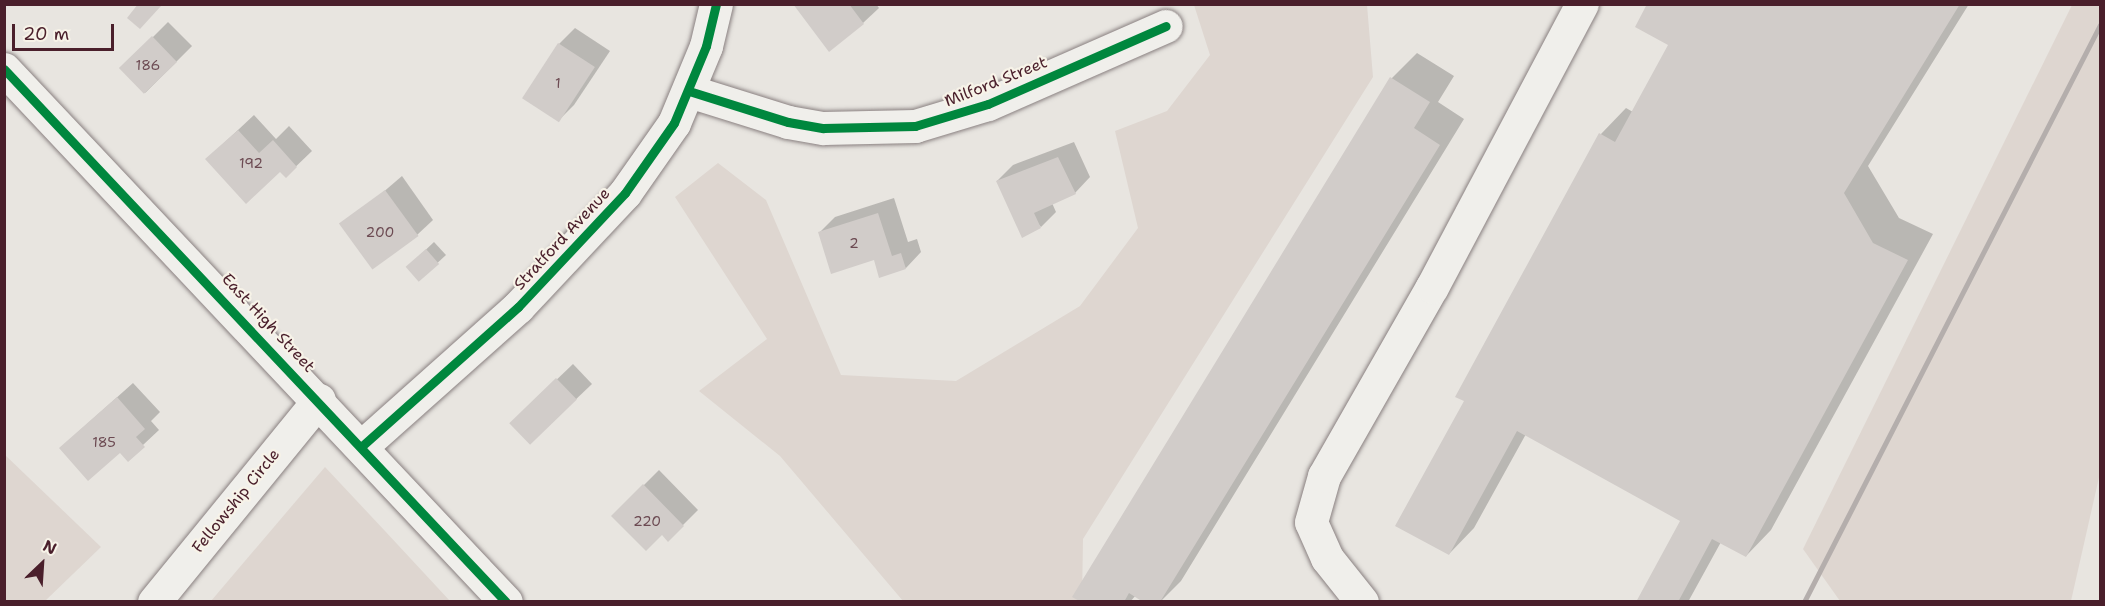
<!DOCTYPE html>
<style>
body{margin:0}
#map{position:relative;width:2105px;height:606px;overflow:hidden;background:#e8e5e0;font-family:"Shantell Sans",sans-serif}
div>[style]{position:absolute}
[style*='--x']{left:calc(var(--x)*1px);top:calc(var(--y)*1px);width:calc(var(--w)*1px);rotate:calc(var(--a)*1deg)}
.green>*{inset:0;background:#ded6d0}
.shadow>*{inset:0;background:#0003;transform-origin:0 0}
.building>*{inset:0;background:#d1ccc9;transform-origin:0 0}
.roads{filter:drop-shadow(0 0 2px #898080) drop-shadow(0 0 2px #898080)}
.minor>*{height:33px;margin:-16.5px;padding:0 16.5px;transform-origin:16.5px;border-radius:16.5px;background:#f0efeb}
.major>*{height:33px;margin:-16.5px;padding:0 16.5px;transform-origin:16.5px;border-radius:16.5px;background:#f0efeb}
.rail>*{height:4.5px;margin:-2.25px;padding:0 2.25px;transform-origin:2.25px;border-radius:2.25px;background:#b4aeac}
.cycleway>*{height:9px;margin:-4.5px;padding:0 4.5px;transform-origin:4.5px;border-radius:4.5px;background:#00873e}
span{translate:-50% -50%;white-space:nowrap;text-align:center;line-height:1.15;-webkit-text-stroke:4.5px #f7f3e8;paint-order:stroke}
.number-label{font-size:14px;color:#6c4a52}
.number-label span{-webkit-text-stroke-width:0}
.street-label{font-size:16px;color:#4a1f2b}
.frame{position:absolute;inset:0;border:6px solid #4a1f2b;pointer-events:none}
.north{position:absolute;left:12px;top:534px;width:60px;height:60px;-webkit-text-stroke:4px #f7f3e8;paint-order:stroke;rotate:25deg;font-size:16px;font-weight:700;line-height:24px;text-align:center;color:#4a1f2b}
.north::after{content:'';display:block;margin:auto;width:21px;height:27px;background:#4a1f2b;clip-path:polygon(50% 0,100% 100%,50% 72%,0 100%)}
.scale{position:absolute;left:12px;top:24px;width:102px;height:27px;box-sizing:border-box;border:3px solid #4a1f2b;border-top:0;padding-left:8px;font-size:18px;line-height:21px;white-space:nowrap;color:#4a1f2b;-webkit-text-stroke:4px #f7f3e8;paint-order:stroke}
</style>
<div id="map">
<div class="green">
<i style="clip-path:polygon(1194px 5px,1367px 5px,1373px 77px,1083px 539px,1082px 601px,903px 601px,780px 456px,699px 391px,767px 339px,675px 197px,718px 163px,766px 200px,841px 375px,956px 381px,1080px 306px,1138px 228px,1115px 131px,1167px 111px,1210px 55px)"></i>
<i style="clip-path:polygon(2072px 5px,2100px 5px,2100px 473px,2071px 601px,1840px 601px,1803px 549px)"></i>
<i style="clip-path:polygon(4px 454px,101px 547px,45px 601px,5px 601px)"></i>
<i style="clip-path:polygon(325px 467px,385px 531px,450px 601px,211px 601px)"></i>
</div>
<div class="shadow">
<i style="clip-path:polygon(795px 4px,876px 4px,879px 8px,863px 23px)"></i>
<i style="clip-path:polygon(1649px 4px,1969px 4px,1868px 166px,1899px 218px,1933px 234px,1771px 530px,1746px 556px,1721px 542px,1688px 602px,1638px 602px,1682px 521px,1526px 434px,1474px 528px,1449px 554px,1466px 400px,1457px 396px,1601px 134px,1626px 108px,1633px 112px,1670px 45px)"></i>
<i style="left:168px;top:22px;width:34px;height:66px;rotate:45deg"></i>
<i style="clip-path:polygon(575px 28px,610px 51px,574px 105px,559px 120px,559px 44px)"></i>
<i style="clip-path:polygon(1417px 53px,1454px 76px,1438px 102px,1464px 119px,1181px 581px,1160px 602px,1146px 602px,1136px 595px,1130px 602px,1084px 602px,1392px 78px)"></i>
<i style="clip-path:polygon(254px 115px,276px 139px,289px 126px,312px 151px,286px 176px,280px 170px,223px 144px)"></i>
<i style="clip-path:polygon(1074px 142px,1090px 177px,1075px 193px,1052px 203px,1056px 212px,1041px 227px,997px 181px,1013px 165px)"></i>
<i style="clip-path:polygon(402px 176px,433px 220px,417px 235px,360px 212px)"></i>
<i style="clip-path:polygon(894px 198px,908px 242px,917px 239px,921px 252px,906px 268px,819px 233px,835px 217px)"></i>
<i style="clip-path:polygon(434px 242px,446px 255px,419px 280px,416px 259px)"></i>
<i style="clip-path:polygon(573px 364px,592px 384px,530px 443px,527px 408px)"></i>
<i style="clip-path:polygon(133px 383px,160px 412px,151px 421px,159px 430px,128px 459px,120px 451px,77px 433px)"></i>
<i style="clip-path:polygon(659px 470px,698px 510px,668px 540px,662px 533px,613px 516px)"></i>
</div>
<div class="building">
<i style="clip-path:polygon(138px 4px,161px 6px,140px 29px,127px 18px)"></i>
<i style="clip-path:polygon(793px 4px,849px 4px,864px 24px,829px 52px)"></i>
<i style="clip-path:polygon(1647px 4px,1960px 4px,1844px 193px,1873px 243px,1908px 260px,1746px 557px,1712px 539px,1678px 602px,1636px 602px,1680px 521px,1517px 431px,1449px 555px,1395px 526px,1464px 401px,1455px 397px,1599px 133px,1615px 142px,1668px 45px,1635px 27px)"></i>
<i style="left:152px;top:36px;width:36px;height:46px;rotate:46deg"></i>
<i style="left:558px;top:43px;width:44px;height:66px;rotate:33deg"></i>
<i style="clip-path:polygon(1390px 77px,1430px 102px,1414px 128px,1440px 145px,1160px 602px,1143px 602px,1129px 593px,1124px 602px,1081px 602px,1072px 597px)"></i>
<i style="clip-path:polygon(238px 130px,259px 153px,273px 140px,297px 167px,286px 178px,280px 172px,246px 204px,205px 159px)"></i>
<i style="clip-path:polygon(1058px 157px,1076px 194px,1034px 213px,1041px 228px,1022px 238px,996px 181px)"></i>
<i style="left:385px;top:190px;width:57px;height:57px;rotate:54deg"></i>
<i style="clip-path:polygon(878px 213px,892px 256px,901px 253px,906px 269px,879px 278px,874px 260px,831px 274px,818px 232px)"></i>
<i style="left:426px;top:249px;width:20px;height:27px;rotate:49deg"></i>
<i style="left:556px;top:378px;width:30px;height:65px;rotate:46deg"></i>
<i style="clip-path:polygon(117px 397px,145px 429px,136px 437px,145px 447px,128px 462px,120px 453px,88px 481px,59px 448px)"></i>
<i style="clip-path:polygon(643px 484px,684px 526px,668px 542px,662px 535px,646px 551px,611px 516px)"></i>
</div>
<div class="roads">
<div class="minor">
<i style="--x:689;--y:91;--w:104;--a:17.4"></i>
<i style="--x:788;--y:122;--w:36;--a:10"></i>
<i style="--x:823;--y:128;--w:92;--a:-1.2"></i>
<i style="--x:915;--y:126;--w:76;--a:-16.8"></i>
<i style="--x:988;--y:104;--w:194;--a:-23.7"></i>
<i style="--x:362;--y:446;--w:209;--a:-41.7"></i>
<i style="--x:518;--y:307;--w:156;--a:-46.8"></i>
<i style="--x:625;--y:193;--w:85;--a:-55"></i>
<i style="--x:674;--y:123;--w:83;--a:-67.4"></i>
<i style="--x:706;--y:46;--w:43;--a:-76.6"></i>
<i style="--x:154;--y:602;--w:261;--a:-50.8"></i>
<i style="--x:1362;--y:602;--w:56;--a:-128.5"></i>
<i style="--x:1327;--y:558;--w:39;--a:-114"></i>
<i style="--x:1311;--y:522;--w:48;--a:-74.2"></i>
<i style="--x:1324;--y:476;--w:218;--a:-60.3"></i>
<i style="--x:1432;--y:287;--w:320;--a:-62.1"></i>
</div>
<div class="major">
<i style="--x:4;--y:69;--w:732;--a:46.72"></i>
</div>
</div>
<div class="rail">
<i style="--x:1804;--y:602;--w:648;--a:-62.84"></i>
</div>
<div class="cycleway">
<i style="--x:4;--y:69;--w:732;--a:46.72"></i>
<i style="--x:689;--y:91;--w:104;--a:17.4"></i>
<i style="--x:788;--y:122;--w:36;--a:10"></i>
<i style="--x:823;--y:128;--w:92;--a:-1.2"></i>
<i style="--x:915;--y:126;--w:76;--a:-16.8"></i>
<i style="--x:988;--y:104;--w:194;--a:-23.7"></i>
<i style="--x:362;--y:446;--w:209;--a:-41.7"></i>
<i style="--x:518;--y:307;--w:156;--a:-46.8"></i>
<i style="--x:625;--y:193;--w:85;--a:-55"></i>
<i style="--x:674;--y:123;--w:83;--a:-67.4"></i>
<i style="--x:706;--y:46;--w:43;--a:-76.6"></i>
</div>
<div class="number-label">
<span style="left:148px;top:65px">186</span>
<span style="left:558px;top:83px">1</span>
<span style="left:251px;top:163px">192</span>
<span style="left:380px;top:232px">200</span>
<span style="left:854px;top:243px">2</span>
<span style="left:104px;top:442px">185</span>
<span style="left:647px;top:521px">220</span>
</div>
<div class="street-label">
<span style="left:996px;top:82px;rotate:-22deg">Milford Street</span>
<span style="left:562px;top:239px;rotate:-47deg">Stratford Avenue</span>
<span style="left:268px;top:323px;rotate:47deg">East High Street</span>
<span style="left:236px;top:501px;rotate:-51deg">Fellowship Circle</span>
</div>
<div class="frame"></div>
<div class="north">N</div>
<div class="scale">20 m</div>
</div>
